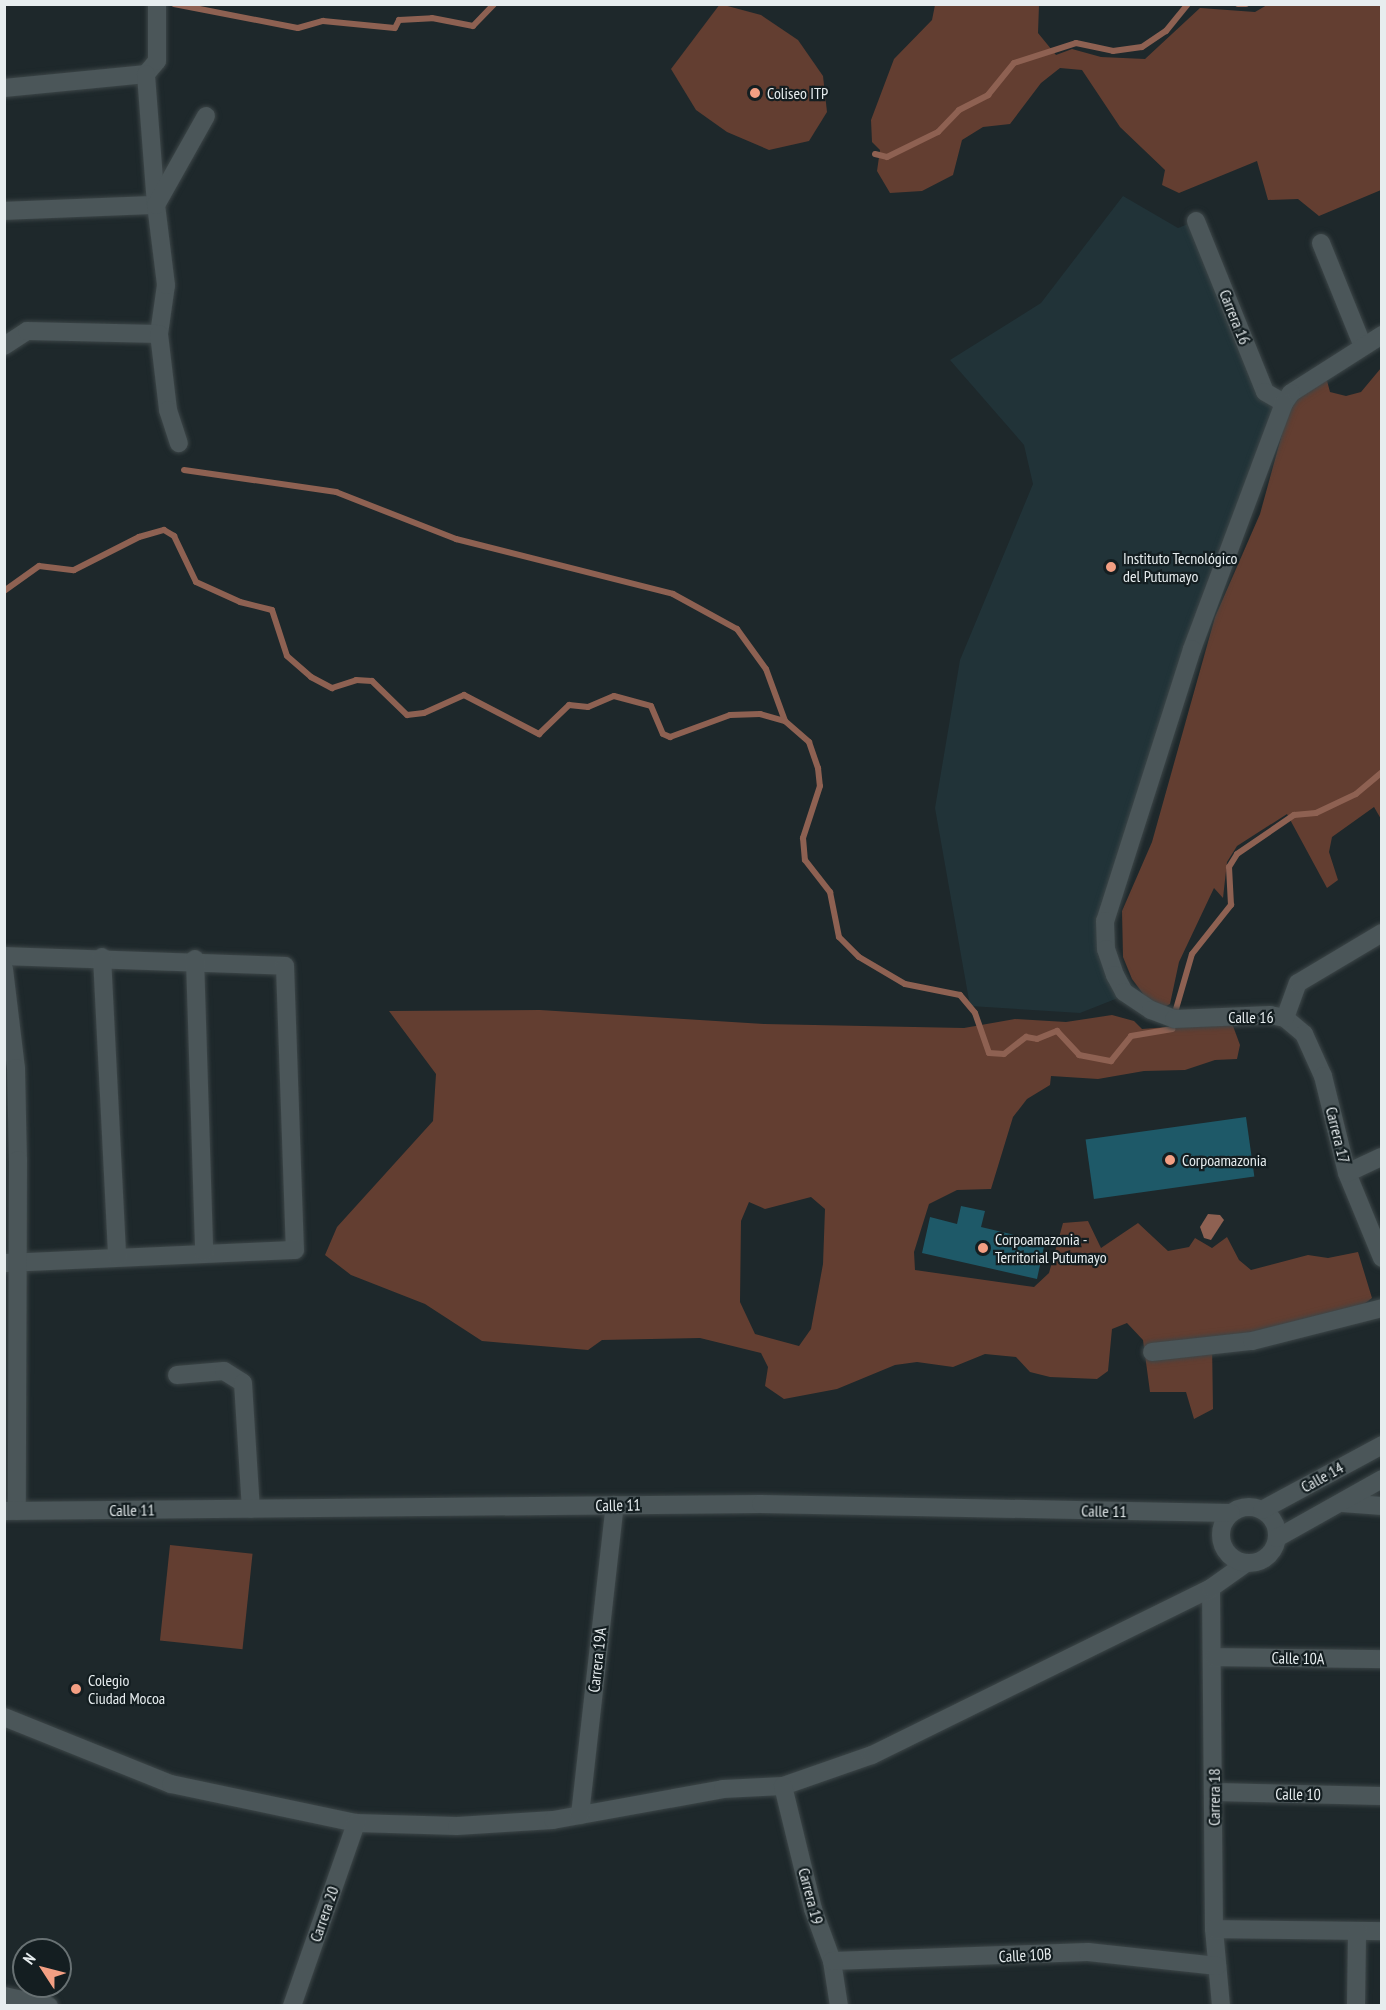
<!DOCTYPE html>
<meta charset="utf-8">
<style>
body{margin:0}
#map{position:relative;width:1386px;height:2010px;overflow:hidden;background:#1e282b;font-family:"PT Sans Narrow",sans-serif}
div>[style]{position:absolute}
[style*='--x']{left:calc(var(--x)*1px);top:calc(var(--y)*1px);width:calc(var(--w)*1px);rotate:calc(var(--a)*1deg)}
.built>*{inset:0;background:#213338}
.green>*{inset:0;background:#633e31;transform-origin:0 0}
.water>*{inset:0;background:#8e6152}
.stream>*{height:6px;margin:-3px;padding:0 3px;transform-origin:3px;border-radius:3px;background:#8e6152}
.building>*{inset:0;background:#1e5968;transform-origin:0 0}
.roads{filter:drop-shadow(0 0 2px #3d4648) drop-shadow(0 0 2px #3d4648)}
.street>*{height:18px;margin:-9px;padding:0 9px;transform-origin:9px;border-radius:9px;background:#4b5659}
.secondary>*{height:18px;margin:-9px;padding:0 9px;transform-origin:9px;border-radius:9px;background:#4b5659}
.secondary>.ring{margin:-9px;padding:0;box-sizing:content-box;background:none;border:18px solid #4b5659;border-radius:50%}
.dots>*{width:16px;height:16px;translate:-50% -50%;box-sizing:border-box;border:3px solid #141e21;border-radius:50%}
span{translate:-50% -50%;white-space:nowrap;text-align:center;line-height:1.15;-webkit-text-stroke:4.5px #141e21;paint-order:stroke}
.poi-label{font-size:16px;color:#e7edef}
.left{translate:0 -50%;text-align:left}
.street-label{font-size:16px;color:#e7edef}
.frame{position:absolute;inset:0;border:6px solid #e7edef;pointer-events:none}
.north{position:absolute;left:12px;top:1938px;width:60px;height:60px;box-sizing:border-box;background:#141e21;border:2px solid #687173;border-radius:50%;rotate:306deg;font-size:16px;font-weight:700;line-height:24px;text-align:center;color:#e7edef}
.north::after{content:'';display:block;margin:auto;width:21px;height:27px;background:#f39f83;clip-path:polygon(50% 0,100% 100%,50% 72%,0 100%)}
</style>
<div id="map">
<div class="built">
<i style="clip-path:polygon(1123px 196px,1178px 228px,1196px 221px,1265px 392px,1284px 403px,1105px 921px,1118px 998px,1080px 1013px,970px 1006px,935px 808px,960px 660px,1033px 484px,1024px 445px,950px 360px,1041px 303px)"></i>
</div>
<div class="green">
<i style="clip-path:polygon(720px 4px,761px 15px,798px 40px,823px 76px,827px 112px,809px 141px,769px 150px,727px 132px,696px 110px,671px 69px)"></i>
<i style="clip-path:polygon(935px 5px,1039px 5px,1038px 33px,1056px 55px,1072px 49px,1101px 57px,1145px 59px,1200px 8px,1255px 12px,1267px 5px,1381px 5px,1381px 190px,1319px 216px,1298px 199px,1268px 200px,1257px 161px,1179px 193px,1162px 185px,1165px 170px,1120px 127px,1082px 70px,1060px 68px,1041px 83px,1010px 124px,983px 127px,962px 140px,953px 175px,922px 191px,890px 193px,877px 171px,880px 150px,872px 142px,871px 120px,894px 59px,932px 20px)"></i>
<i style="clip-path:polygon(1381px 368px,1381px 819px,1374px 807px,1332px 837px,1329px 852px,1338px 880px,1327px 888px,1287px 814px,1237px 846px,1227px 862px,1223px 898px,1214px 888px,1179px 962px,1170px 1004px,1164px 1007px,1147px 999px,1132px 979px,1123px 957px,1122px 911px,1152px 842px,1215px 617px,1260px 514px,1288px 412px,1299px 397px,1326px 377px,1330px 392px,1346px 396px,1361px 392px)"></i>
<i style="clip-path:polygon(evenodd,540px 1010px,764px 1024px,964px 1028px,1015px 1019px,1066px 1022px,1112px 1015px,1134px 1021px,1142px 1029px,1219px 1023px,1233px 1026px,1240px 1045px,1237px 1059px,1215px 1060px,1185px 1070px,1144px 1071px,1098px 1079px,1051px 1076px,1050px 1085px,1027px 1099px,1013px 1117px,991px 1189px,957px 1190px,929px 1204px,914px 1252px,915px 1270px,1034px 1287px,1049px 1273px,1063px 1223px,1088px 1221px,1101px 1248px,1138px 1223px,1168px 1251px,1189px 1247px,1195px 1238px,1212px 1248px,1227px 1237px,1239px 1260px,1251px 1270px,1308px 1255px,1328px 1258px,1358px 1252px,1372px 1298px,1360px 1307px,1212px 1342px,1213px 1409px,1194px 1419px,1186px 1392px,1150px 1392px,1143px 1340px,1127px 1323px,1112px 1329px,1108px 1371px,1097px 1379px,1050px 1377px,1030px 1372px,1016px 1357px,985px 1354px,953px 1367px,917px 1362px,895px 1365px,837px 1389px,784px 1399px,765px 1386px,768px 1367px,761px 1353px,700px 1338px,602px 1340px,588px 1350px,482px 1341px,425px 1304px,351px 1275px,325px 1255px,337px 1227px,433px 1121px,436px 1074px,389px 1011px,540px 1010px,811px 1197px,825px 1209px,823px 1264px,811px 1329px,799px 1346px,755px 1334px,740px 1302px,741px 1221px,749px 1202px,765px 1209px,811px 1197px)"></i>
<i style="left:170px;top:1545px;width:83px;height:96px;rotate:6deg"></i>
</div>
<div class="water">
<i style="clip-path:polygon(1208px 1214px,1220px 1215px,1224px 1220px,1211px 1240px,1204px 1238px,1200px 1227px)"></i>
</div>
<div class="stream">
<i style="--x:174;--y:4;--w:126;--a:11"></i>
<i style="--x:298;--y:28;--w:26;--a:-16"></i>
<i style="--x:323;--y:21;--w:72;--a:5.6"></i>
<i style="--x:395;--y:28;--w:9;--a:-63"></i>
<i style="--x:399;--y:20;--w:33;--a:-3"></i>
<i style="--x:432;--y:18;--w:42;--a:11"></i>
<i style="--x:473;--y:26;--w:30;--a:-46"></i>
<i style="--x:1238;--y:4;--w:8;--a:0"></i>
<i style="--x:875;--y:154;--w:12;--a:14"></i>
<i style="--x:887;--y:157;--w:57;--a:-26.1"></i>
<i style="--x:938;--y:132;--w:30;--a:-46"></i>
<i style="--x:959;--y:110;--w:33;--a:-27"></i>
<i style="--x:988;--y:95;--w:41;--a:-50.9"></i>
<i style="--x:1014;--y:63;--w:65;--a:-17.9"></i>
<i style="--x:1076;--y:43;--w:38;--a:12"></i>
<i style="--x:1113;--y:51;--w:29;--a:-8"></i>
<i style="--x:1142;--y:47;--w:29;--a:-34"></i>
<i style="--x:1166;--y:31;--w:35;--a:-51"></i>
<i style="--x:184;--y:470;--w:154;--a:8.2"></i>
<i style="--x:336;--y:492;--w:129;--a:21.4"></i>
<i style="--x:456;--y:539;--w:224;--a:14.2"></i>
<i style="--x:673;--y:594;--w:73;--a:28.7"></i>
<i style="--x:737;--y:629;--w:49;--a:54.1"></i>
<i style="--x:766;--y:669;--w:55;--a:69.9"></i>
<i style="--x:4;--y:591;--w:43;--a:-35.5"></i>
<i style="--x:39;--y:566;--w:35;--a:7"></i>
<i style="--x:74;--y:570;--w:73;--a:-26.9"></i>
<i style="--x:139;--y:537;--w:26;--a:-16"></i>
<i style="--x:164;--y:530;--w:12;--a:31"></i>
<i style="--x:174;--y:536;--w:51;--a:64.4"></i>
<i style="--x:196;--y:582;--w:48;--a:24.4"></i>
<i style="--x:240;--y:602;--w:33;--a:14"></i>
<i style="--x:272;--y:610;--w:48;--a:71.9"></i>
<i style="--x:287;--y:656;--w:32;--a:41"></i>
<i style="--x:311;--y:677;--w:24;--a:28"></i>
<i style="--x:332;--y:688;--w:25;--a:-18"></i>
<i style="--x:356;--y:680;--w:16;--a:4"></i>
<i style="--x:372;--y:681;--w:49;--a:44.2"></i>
<i style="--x:407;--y:715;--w:17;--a:-7"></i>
<i style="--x:424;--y:713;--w:44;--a:-24.2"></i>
<i style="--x:464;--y:695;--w:85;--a:27.5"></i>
<i style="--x:539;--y:734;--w:42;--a:-44"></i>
<i style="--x:569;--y:705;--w:19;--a:6"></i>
<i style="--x:588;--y:707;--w:28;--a:-23"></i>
<i style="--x:614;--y:696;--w:38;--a:15"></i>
<i style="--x:651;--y:706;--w:30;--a:67"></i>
<i style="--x:663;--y:734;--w:8;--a:23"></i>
<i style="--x:670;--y:737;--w:64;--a:-20.1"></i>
<i style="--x:730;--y:715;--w:30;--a:-2"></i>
<i style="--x:760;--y:714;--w:26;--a:16"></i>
<i style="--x:785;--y:721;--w:32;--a:41"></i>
<i style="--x:809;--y:742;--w:28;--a:71"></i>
<i style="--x:818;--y:768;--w:18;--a:84"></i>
<i style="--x:820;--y:786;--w:55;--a:108.1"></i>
<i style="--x:803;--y:838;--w:22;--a:85"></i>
<i style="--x:805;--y:860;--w:41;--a:52"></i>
<i style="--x:830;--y:892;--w:46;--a:78.7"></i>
<i style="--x:839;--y:937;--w:28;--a:45"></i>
<i style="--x:859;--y:957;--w:53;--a:30.4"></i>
<i style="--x:905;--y:984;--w:56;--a:11.3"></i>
<i style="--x:960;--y:995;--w:23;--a:50"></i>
<i style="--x:975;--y:1013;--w:42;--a:70.7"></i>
<i style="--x:989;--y:1053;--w:15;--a:4"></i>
<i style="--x:1004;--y:1054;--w:28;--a:-38"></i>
<i style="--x:1026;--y:1037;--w:11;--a:10"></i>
<i style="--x:1037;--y:1039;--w:22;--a:-22"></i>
<i style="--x:1057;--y:1031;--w:33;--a:47"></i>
<i style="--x:1079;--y:1055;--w:33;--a:11"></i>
<i style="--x:1111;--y:1061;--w:32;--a:-51"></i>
<i style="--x:1131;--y:1036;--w:42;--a:-9.7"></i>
<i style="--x:1176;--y:1009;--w:57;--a:-73.8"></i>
<i style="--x:1192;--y:954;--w:63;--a:-51.5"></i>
<i style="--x:1231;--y:905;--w:38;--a:-93"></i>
<i style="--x:1229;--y:867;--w:15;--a:-58"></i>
<i style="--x:1237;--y:854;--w:69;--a:-34.4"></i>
<i style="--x:1294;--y:815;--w:22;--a:-5"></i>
<i style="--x:1316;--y:813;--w:44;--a:-25.4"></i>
<i style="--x:1356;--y:794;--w:34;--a:-40"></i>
</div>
<div class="building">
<i style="left:1246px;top:1117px;width:60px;height:162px;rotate:82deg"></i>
<i style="clip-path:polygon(961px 1206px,985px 1211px,981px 1227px,1045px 1242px,1037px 1279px,922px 1253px,930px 1217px,957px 1224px)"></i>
</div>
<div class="roads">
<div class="street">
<i style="--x:4;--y:88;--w:143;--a:-5.6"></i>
<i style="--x:146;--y:74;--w:17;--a:-50"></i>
<i style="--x:157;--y:61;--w:57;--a:-90"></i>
<i style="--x:4;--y:211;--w:152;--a:-2.3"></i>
<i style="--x:156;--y:205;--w:131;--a:-94.4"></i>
<i style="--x:1196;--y:221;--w:184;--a:68"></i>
<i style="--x:1265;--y:392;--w:22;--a:30"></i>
<i style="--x:1321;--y:243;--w:109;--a:67.9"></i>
<i style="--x:159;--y:334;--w:49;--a:-81.9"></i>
<i style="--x:166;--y:285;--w:81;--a:-97.1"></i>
<i style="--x:156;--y:205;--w:102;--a:-60.7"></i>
<i style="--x:1382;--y:335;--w:108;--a:147.5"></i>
<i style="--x:1291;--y:393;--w:12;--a:125"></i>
<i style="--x:1284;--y:403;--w:263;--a:110.5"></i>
<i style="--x:1192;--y:649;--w:286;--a:107.7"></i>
<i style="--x:1105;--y:921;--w:28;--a:88"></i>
<i style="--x:1106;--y:949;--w:28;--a:71"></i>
<i style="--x:1115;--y:975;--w:19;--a:62"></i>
<i style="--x:1124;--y:992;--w:32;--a:34"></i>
<i style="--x:1151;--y:1010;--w:25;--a:21"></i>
<i style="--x:1174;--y:1019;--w:96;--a:-2.4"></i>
<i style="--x:1270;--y:1015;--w:15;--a:11"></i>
<i style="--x:1285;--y:1018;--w:25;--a:40"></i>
<i style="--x:1304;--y:1034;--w:46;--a:65.7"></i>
<i style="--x:1323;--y:1076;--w:100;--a:76.1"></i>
<i style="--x:1347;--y:1173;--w:92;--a:67.6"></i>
<i style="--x:4;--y:346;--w:27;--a:-33"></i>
<i style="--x:27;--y:331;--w:132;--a:1.3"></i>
<i style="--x:159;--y:334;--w:77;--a:83.2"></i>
<i style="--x:168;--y:410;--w:35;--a:72"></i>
<i style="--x:4;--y:956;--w:281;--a:2"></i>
<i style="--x:285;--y:966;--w:284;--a:88"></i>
<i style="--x:295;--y:1250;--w:291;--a:177.4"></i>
<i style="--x:102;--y:957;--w:300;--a:87.1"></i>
<i style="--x:195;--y:959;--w:293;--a:88.2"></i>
<i style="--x:4;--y:969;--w:100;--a:83.1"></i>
<i style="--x:16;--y:1068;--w:92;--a:88.8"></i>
<i style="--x:18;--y:1160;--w:351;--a:90.2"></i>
<i style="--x:1285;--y:1018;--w:37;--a:-70"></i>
<i style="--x:1298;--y:983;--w:98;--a:-30.8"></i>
<i style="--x:1347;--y:1173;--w:38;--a:-25"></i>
<i style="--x:1152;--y:1352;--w:101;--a:-6.3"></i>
<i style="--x:1252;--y:1341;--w:134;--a:-14.2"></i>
<i style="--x:177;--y:1375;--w:47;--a:-4.9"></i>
<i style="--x:224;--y:1371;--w:22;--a:32"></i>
<i style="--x:243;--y:1383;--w:126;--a:86.4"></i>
<i style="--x:1211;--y:1588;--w:341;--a:89.5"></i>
<i style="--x:1214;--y:1929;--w:77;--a:84.8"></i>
<i style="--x:1214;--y:1657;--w:168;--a:0.7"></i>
<i style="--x:4;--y:1717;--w:180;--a:21.9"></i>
<i style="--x:171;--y:1784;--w:189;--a:11.9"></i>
<i style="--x:356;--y:1823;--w:101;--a:1.7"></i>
<i style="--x:457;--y:1826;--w:96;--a:-3.6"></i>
<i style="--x:553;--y:1820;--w:173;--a:-10.3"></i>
<i style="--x:723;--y:1789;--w:60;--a:-2.9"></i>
<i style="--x:783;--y:1786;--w:94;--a:-19.2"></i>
<i style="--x:872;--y:1755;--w:378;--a:-26.2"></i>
<i style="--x:1211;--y:1588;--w:43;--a:-35.5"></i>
<i style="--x:783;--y:1786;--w:127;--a:76.3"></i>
<i style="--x:813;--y:1909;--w:55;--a:69.9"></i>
<i style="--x:832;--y:1961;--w:46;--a:81.2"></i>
<i style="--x:1214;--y:1792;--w:168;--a:1.4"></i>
<i style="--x:580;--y:1815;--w:312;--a:-83.6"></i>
<i style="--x:1214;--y:1929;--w:168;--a:0.7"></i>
<i style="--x:832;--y:1961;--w:256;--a:-2"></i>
<i style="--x:1088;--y:1952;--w:130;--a:6.2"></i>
<i style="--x:4;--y:1996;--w:46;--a:12.5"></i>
<i style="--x:292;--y:2006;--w:194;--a:-70.7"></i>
<i style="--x:1356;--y:2006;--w:75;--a:-89.2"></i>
</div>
<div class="secondary">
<i style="--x:1342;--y:1503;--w:40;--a:4.3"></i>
<i class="ring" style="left:1221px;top:1507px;width:38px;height:38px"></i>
<i style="--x:1262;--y:1510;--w:136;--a:-28.4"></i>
<i style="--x:4;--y:1511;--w:757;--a:-0.53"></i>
<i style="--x:761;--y:1504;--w:470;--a:1.1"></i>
<i style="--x:1277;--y:1538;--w:120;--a:-29.3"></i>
</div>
</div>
<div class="dots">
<i style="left:755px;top:93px;background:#f39f83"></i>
<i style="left:1111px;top:567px;background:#f39f83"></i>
<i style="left:1170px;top:1160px;background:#f39f83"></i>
<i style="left:983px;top:1248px;background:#f39f83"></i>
<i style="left:76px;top:1689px;background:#f39f83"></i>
</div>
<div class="poi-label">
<span class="left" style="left:767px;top:93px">Coliseo ITP</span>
<span class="left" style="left:1123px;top:567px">Instituto Tecnológico<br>del Putumayo</span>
<span class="left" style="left:1182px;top:1160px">Corpoamazonia</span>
<span class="left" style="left:995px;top:1248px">Corpoamazonia -<br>Territorial Putumayo</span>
<span class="left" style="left:88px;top:1689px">Colegio<br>Ciudad Mocoa</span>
</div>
<div class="street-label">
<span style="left:1235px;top:317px;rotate:68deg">Carrera 16</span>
<span style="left:1251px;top:1017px">Calle 16</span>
<span style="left:1338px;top:1135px;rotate:76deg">Carrera 17</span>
<span style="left:1322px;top:1477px;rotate:-29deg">Calle 14</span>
<span style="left:618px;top:1505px;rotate:-1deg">Calle 11</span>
<span style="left:132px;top:1510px;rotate:-1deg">Calle 11</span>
<span style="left:1104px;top:1511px;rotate:1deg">Calle 11</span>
<span style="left:1298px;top:1658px;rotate:1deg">Calle 10A</span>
<span style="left:597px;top:1660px;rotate:-84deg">Carrera 19A</span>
<span style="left:1298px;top:1794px;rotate:1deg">Calle 10</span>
<span style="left:1214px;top:1797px;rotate:-90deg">Carrera 18</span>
<span style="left:811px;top:1896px;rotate:75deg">Carrera 19</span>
<span style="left:324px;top:1914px;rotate:-71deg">Carrera 20</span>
<span style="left:1025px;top:1955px;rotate:-3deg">Calle 10B</span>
</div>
<div class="frame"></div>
<div class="north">N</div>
</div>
